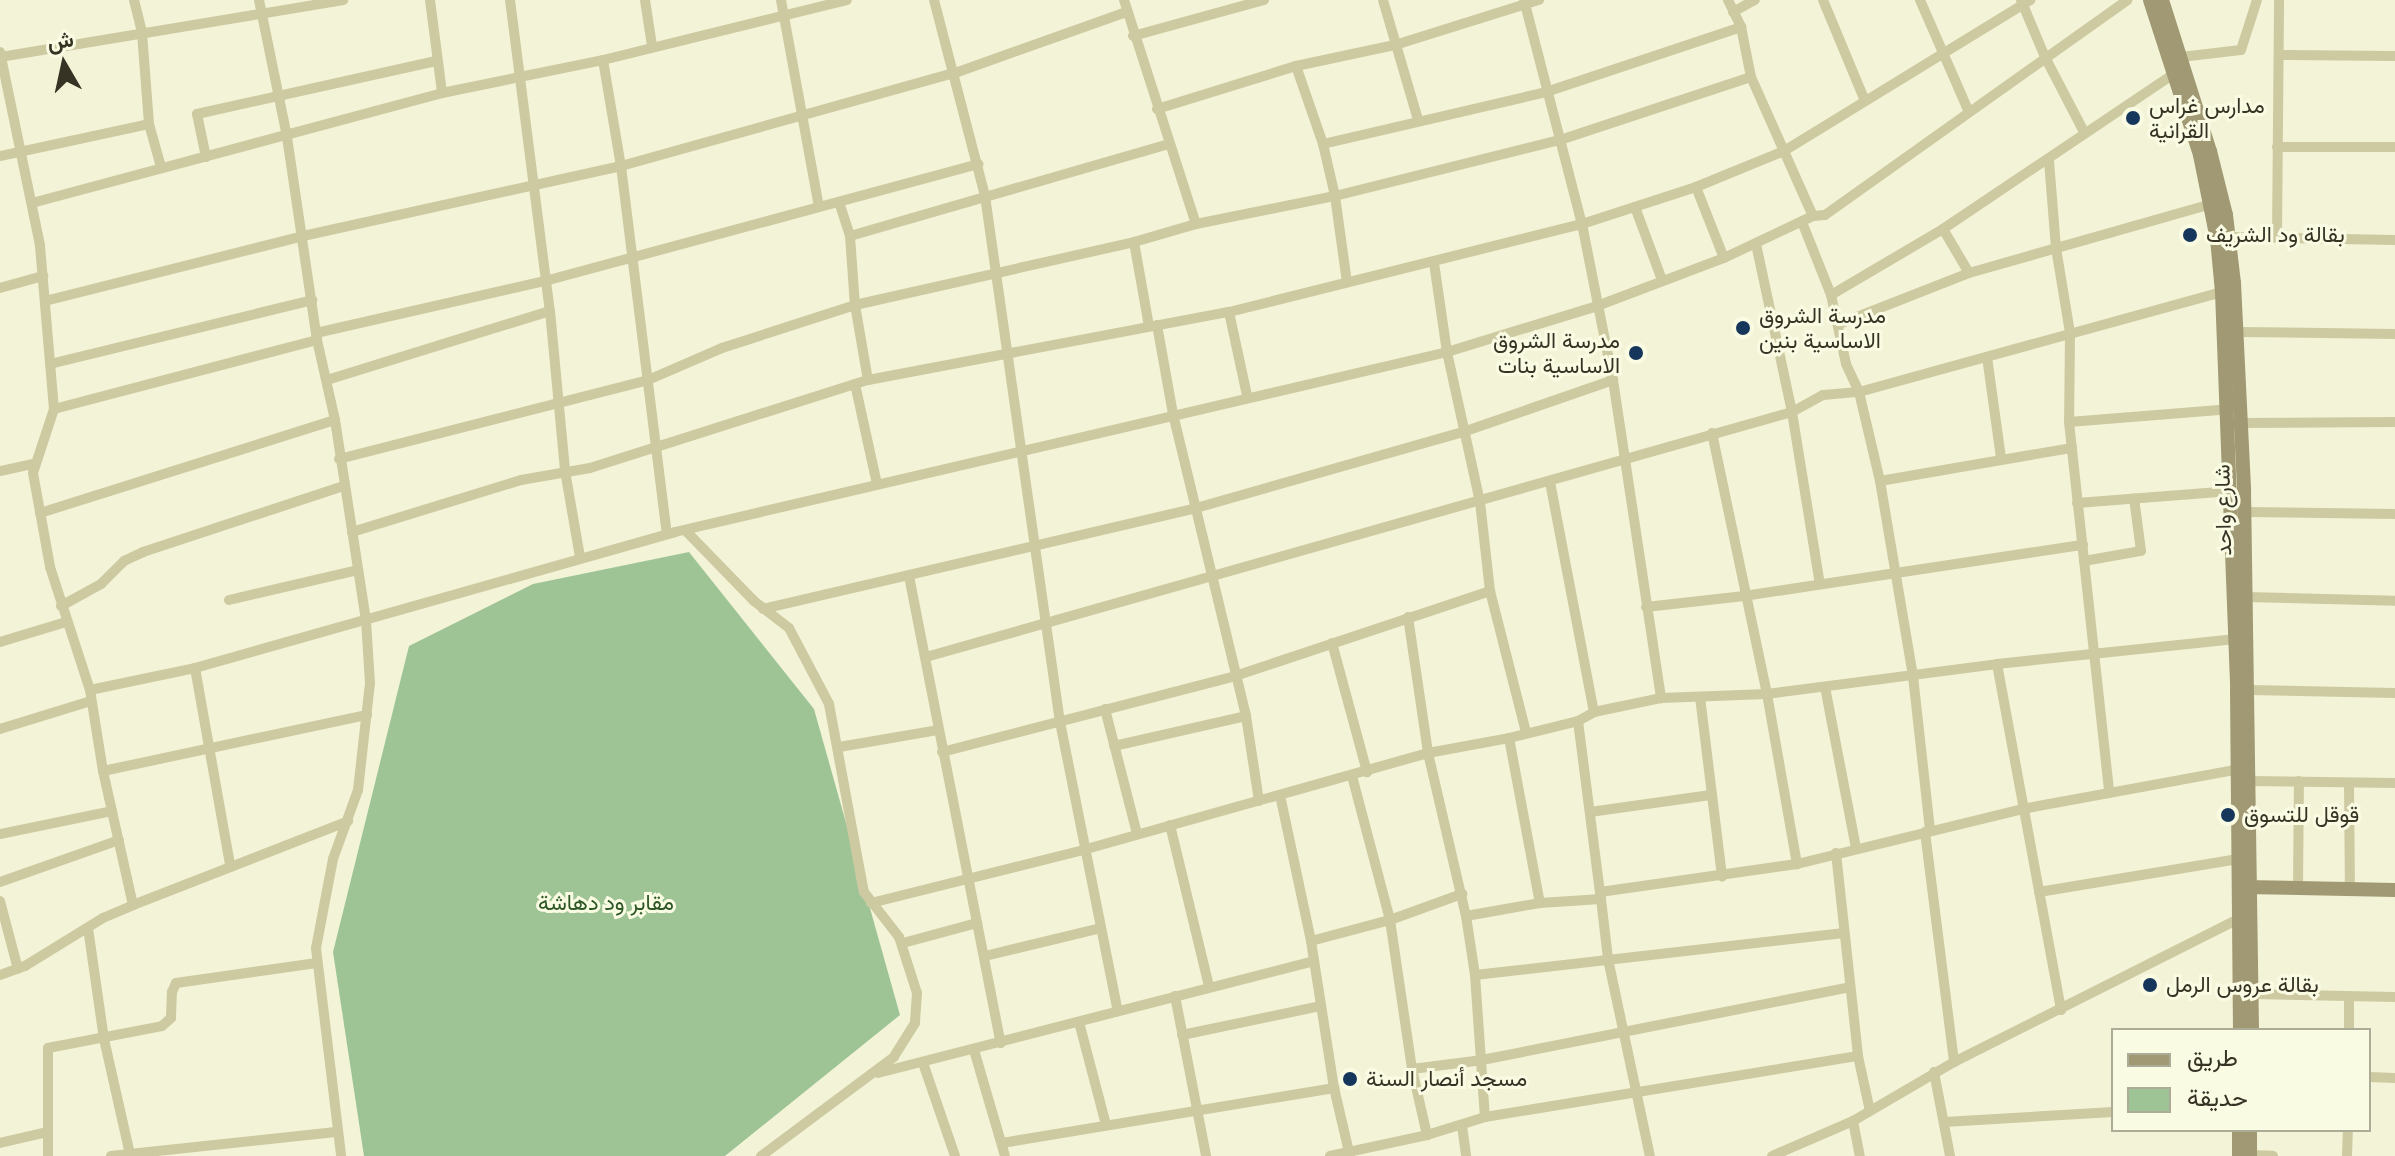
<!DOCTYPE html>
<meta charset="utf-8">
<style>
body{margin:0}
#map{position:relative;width:2395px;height:1156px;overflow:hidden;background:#f3f4d7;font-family:"PT Sans",Vazirmatn,sans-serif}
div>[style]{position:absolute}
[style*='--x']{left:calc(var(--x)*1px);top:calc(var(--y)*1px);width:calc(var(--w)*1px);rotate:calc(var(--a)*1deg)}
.green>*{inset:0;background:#9ec496}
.street>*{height:10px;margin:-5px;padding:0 5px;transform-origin:5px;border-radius:5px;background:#cdcaa2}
.secondary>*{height:14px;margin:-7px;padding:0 7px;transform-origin:7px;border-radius:7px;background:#a09973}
.dots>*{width:22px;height:22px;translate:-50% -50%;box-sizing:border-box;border:4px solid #fafbe3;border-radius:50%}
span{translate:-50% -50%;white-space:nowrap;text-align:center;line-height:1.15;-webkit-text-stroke:6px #fafbe3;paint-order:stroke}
.poi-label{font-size:22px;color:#363325}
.left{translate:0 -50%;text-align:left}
.right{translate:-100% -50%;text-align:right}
.street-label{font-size:22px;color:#363325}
.park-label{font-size:22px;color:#2e5726}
.legend{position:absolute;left:2111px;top:1028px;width:260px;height:104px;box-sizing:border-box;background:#fafbe3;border:2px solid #acab97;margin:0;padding:10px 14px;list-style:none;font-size:24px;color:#363325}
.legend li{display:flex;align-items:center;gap:16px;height:40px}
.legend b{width:40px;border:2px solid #acab97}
.north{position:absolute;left:24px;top:24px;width:80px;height:80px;-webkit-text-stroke:6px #fafbe3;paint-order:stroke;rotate:351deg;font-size:22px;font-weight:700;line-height:32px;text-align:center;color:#363325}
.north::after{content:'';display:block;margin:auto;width:28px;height:36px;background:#363325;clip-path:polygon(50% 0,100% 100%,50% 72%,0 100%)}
</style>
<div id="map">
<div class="green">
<i style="clip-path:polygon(689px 552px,814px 709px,900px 1015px,725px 1156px,364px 1156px,333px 952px,409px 646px,533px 584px)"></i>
</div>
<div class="street">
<i style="--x:134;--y:0;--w:34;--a:76"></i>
<i style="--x:142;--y:33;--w:91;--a:85.6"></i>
<i style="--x:149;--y:124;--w:45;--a:74.4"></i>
<i style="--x:259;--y:0;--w:140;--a:78.4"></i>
<i style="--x:287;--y:137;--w:205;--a:81.6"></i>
<i style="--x:317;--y:340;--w:82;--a:77.3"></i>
<i style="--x:335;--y:420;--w:203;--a:81.2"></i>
<i style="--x:366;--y:621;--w:62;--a:86.3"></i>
<i style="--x:370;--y:683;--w:108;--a:96.4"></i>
<i style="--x:358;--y:790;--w:73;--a:109.9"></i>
<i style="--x:333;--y:859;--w:91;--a:100.8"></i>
<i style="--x:316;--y:948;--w:209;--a:83.1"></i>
<i style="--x:430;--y:0;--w:94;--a:82.6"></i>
<i style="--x:510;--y:0;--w:314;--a:82.7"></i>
<i style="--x:550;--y:311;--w:161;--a:84.6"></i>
<i style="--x:565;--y:471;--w:87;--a:80.1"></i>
<i style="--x:645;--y:0;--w:47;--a:81.3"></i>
<i style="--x:781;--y:0;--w:210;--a:79.6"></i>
<i style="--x:934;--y:0;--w:203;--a:75.4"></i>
<i style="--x:985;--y:196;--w:531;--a:81.89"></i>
<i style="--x:1060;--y:722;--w:295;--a:78.7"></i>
<i style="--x:1124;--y:0;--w:235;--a:72.2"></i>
<i style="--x:1383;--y:0;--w:125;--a:73.7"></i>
<i style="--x:1524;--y:0;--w:231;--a:75.5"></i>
<i style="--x:1582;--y:224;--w:159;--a:78.8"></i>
<i style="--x:1613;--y:380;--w:322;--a:81.4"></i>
<i style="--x:1728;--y:0;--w:30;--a:64"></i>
<i style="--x:1741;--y:27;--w:51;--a:78.7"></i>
<i style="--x:1751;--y:77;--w:152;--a:66"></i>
<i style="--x:1823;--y:0;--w:109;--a:67.4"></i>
<i style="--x:1920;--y:0;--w:120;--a:66.4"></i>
<i style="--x:2021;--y:0;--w:62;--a:67.2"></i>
<i style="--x:2045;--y:57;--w:85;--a:62.5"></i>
<i style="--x:1733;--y:12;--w:25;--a:-29"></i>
<i style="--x:1133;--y:36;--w:136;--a:-15.4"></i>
<i style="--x:0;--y:52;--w:198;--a:78.3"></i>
<i style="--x:40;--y:246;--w:164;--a:85.1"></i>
<i style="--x:54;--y:409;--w:67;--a:108.2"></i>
<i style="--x:33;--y:473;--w:96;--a:79.7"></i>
<i style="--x:50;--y:567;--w:129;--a:72"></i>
<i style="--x:90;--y:690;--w:82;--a:80.9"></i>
<i style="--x:103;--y:771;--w:137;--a:77.4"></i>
<i style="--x:2279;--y:55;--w:116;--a:0.5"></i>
<i style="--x:0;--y:57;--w:348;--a:-9.4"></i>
<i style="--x:2181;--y:57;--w:60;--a:-6.7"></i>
<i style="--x:2241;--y:50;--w:52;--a:-72.3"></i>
<i style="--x:603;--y:60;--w:108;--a:80.4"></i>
<i style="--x:621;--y:166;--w:371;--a:82.9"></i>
<i style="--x:1296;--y:66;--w:83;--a:70.9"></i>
<i style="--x:1323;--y:144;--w:53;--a:77"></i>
<i style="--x:1335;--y:196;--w:87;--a:82.1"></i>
<i style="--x:1157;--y:109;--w:145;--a:-17.2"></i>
<i style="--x:1296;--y:66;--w:101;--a:-12"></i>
<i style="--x:1395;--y:45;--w:151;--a:-17.4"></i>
<i style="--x:1323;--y:144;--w:229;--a:-13.1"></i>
<i style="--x:1546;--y:92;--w:206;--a:-18.4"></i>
<i style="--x:2277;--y:147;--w:118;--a:0"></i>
<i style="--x:0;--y:156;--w:152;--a:-12.1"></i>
<i style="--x:206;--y:157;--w:44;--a:-101.8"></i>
<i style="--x:197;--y:114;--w:246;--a:-12.5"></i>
<i style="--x:2049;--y:161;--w:87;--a:85.4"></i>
<i style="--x:2056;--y:248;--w:86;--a:80.6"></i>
<i style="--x:2070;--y:333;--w:89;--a:90.6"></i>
<i style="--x:2069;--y:422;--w:373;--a:83.8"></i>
<i style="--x:1696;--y:187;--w:76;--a:68.5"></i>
<i style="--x:839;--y:202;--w:36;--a:72"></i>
<i style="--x:850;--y:236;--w:69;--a:85.9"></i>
<i style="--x:855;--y:305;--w:76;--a:80.2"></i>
<i style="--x:32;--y:203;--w:424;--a:-15"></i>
<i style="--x:442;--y:93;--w:164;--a:-11.6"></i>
<i style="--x:603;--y:60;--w:251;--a:-13.8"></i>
<i style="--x:1635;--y:207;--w:78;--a:69.7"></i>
<i style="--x:1802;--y:222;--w:79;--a:68.3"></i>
<i style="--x:1831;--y:295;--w:71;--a:77.7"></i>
<i style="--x:1846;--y:364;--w:31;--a:65"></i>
<i style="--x:1859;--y:392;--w:91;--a:76.7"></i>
<i style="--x:1880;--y:481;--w:198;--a:80.4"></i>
<i style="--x:1913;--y:676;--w:155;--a:83.7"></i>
<i style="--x:1943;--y:229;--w:51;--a:59.4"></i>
<i style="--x:850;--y:236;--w:331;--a:-16.1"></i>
<i style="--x:2229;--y:237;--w:166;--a:1"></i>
<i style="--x:2277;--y:237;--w:237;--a:-89.5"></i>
<i style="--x:1134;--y:242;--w:85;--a:79.9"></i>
<i style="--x:1756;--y:244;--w:172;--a:77.9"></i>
<i style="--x:1792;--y:412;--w:174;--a:80.8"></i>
<i style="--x:1434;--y:263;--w:90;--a:81.7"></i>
<i style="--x:1447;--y:352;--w:154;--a:77.6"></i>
<i style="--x:1480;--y:502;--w:90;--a:83.6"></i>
<i style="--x:1490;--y:591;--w:146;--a:75.7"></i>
<i style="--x:0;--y:288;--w:45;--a:-15.6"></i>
<i style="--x:1831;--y:295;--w:130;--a:-30.5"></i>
<i style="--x:1943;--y:229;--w:278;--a:-33.9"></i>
<i style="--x:45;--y:301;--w:266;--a:-14.1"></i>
<i style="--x:303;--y:236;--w:326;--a:-12.4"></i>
<i style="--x:621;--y:166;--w:347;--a:-15.6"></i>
<i style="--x:955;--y:73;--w:182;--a:-19.6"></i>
<i style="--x:1229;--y:312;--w:85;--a:77.8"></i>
<i style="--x:1839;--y:324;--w:140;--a:-21.4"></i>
<i style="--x:1969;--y:273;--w:252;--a:-15.9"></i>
<i style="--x:1157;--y:325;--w:90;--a:79.8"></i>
<i style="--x:1173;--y:414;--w:311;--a:76.4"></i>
<i style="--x:1246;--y:716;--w:86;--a:81.3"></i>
<i style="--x:2237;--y:332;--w:158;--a:0.7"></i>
<i style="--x:316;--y:333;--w:235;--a:-12.8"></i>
<i style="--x:545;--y:281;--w:449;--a:-15.1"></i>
<i style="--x:1987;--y:357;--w:102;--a:82.1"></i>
<i style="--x:50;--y:364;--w:270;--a:-13.7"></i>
<i style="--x:327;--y:380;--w:233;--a:-17.2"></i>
<i style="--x:855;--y:384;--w:102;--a:77.6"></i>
<i style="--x:54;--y:409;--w:272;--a:-14.7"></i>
<i style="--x:2069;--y:422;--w:163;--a:-4.6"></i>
<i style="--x:2237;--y:423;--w:158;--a:-0.4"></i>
<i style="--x:1712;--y:433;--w:267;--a:78.1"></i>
<i style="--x:1767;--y:694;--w:173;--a:80"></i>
<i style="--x:339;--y:459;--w:319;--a:-14.3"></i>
<i style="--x:648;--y:380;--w:81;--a:-23.4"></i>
<i style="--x:722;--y:348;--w:140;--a:-17.9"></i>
<i style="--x:855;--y:305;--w:286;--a:-12.7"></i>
<i style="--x:1134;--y:242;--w:65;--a:-16.2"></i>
<i style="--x:1196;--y:224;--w:142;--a:-11.4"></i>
<i style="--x:1335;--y:196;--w:232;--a:-14"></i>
<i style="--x:1560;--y:140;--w:201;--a:-18.3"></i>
<i style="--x:0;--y:471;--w:34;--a:-12"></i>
<i style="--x:1880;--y:481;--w:195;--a:-9.8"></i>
<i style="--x:1550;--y:482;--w:234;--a:79.2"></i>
<i style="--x:2077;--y:503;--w:155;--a:-4.4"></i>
<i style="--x:2245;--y:512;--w:150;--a:0.8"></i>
<i style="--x:40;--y:513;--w:309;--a:-17.5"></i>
<i style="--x:685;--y:530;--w:99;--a:45.8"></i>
<i style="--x:754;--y:601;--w:44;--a:37.6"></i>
<i style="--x:789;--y:628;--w:86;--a:62.2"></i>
<i style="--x:829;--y:704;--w:191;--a:79.5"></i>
<i style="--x:864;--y:892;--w:57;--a:52.1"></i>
<i style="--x:899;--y:937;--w:59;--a:72.2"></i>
<i style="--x:917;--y:993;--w:30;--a:94"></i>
<i style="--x:915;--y:1023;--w:40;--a:122"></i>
<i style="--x:894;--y:1057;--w:166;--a:143.3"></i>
<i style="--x:352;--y:532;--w:177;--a:-17.1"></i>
<i style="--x:521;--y:480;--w:70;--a:-9.9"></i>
<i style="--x:590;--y:468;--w:292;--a:-17.6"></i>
<i style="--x:868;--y:380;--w:367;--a:-10.7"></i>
<i style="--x:1229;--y:312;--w:364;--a:-14"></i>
<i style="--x:1582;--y:224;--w:120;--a:-18"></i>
<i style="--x:1696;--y:187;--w:95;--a:-22.2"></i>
<i style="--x:1784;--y:151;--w:289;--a:-31.5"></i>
<i style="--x:2084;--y:561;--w:58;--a:-10"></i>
<i style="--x:2141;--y:551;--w:53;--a:-97.5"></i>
<i style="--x:909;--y:576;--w:476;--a:78.9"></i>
<i style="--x:2247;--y:597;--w:148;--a:1.5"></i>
<i style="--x:229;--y:600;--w:132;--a:-13.1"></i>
<i style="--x:61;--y:606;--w:46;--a:-28.8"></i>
<i style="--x:101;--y:584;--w:33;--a:-45"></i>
<i style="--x:124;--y:561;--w:21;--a:-25"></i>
<i style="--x:143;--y:552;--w:212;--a:-18.2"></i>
<i style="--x:1646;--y:607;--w:99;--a:-6.4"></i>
<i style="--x:1744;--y:596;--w:343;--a:-8.6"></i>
<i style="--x:763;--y:609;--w:445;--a:-13.1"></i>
<i style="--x:1196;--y:508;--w:278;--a:-15.9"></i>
<i style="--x:1463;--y:432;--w:159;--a:-19.1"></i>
<i style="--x:1408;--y:617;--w:137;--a:81.6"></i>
<i style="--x:1428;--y:753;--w:167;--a:76.9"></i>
<i style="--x:1466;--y:916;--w:60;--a:81.3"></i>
<i style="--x:1475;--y:975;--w:142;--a:86"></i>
<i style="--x:0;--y:642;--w:69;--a:-16.9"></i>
<i style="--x:1332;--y:643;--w:134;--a:74.8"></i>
<i style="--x:926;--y:657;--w:900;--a:-15.8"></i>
<i style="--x:1792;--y:412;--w:35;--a:-29"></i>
<i style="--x:1823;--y:395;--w:36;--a:-5"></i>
<i style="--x:1859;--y:392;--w:377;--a:-15.4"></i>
<i style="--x:1997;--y:664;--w:352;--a:79.5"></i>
<i style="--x:195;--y:668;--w:199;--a:79.9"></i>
<i style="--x:1825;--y:687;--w:164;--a:79.1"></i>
<i style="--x:90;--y:690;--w:107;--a:-11.8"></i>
<i style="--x:195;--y:668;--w:499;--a:-15.8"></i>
<i style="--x:675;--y:532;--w:793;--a:-13.12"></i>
<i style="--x:1447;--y:352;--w:157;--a:-17"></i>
<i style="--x:1597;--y:306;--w:136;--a:-20.7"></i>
<i style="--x:1724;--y:258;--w:98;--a:-25.3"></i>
<i style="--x:1813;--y:216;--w:12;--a:-5"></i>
<i style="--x:1825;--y:215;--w:371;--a:-35.4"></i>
<i style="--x:2249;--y:690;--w:146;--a:1.2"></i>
<i style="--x:1700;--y:697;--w:181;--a:83"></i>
<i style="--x:1105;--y:709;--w:129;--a:75.6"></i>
<i style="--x:1578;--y:721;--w:172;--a:82.7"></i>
<i style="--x:0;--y:729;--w:95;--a:-17.1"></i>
<i style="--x:1509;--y:738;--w:168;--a:79.4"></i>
<i style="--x:1114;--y:746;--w:135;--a:-12.8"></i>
<i style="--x:839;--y:747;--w:100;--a:-9.7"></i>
<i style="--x:942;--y:752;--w:303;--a:-14.5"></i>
<i style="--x:1235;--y:676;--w:269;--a:-18.4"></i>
<i style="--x:103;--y:771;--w:270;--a:-12"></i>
<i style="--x:1352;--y:776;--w:149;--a:75.2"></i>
<i style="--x:1390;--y:920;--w:151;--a:81.6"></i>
<i style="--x:1412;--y:1069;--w:68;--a:77.2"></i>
<i style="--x:2251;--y:781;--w:144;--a:0.8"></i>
<i style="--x:2349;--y:783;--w:107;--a:89.5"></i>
<i style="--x:1280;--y:795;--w:149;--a:78"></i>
<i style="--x:1311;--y:941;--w:149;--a:81.1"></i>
<i style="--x:1334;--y:1088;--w:70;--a:76.8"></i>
<i style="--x:1590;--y:812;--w:122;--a:-8"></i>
<i style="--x:1170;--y:825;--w:166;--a:76.4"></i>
<i style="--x:1925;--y:832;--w:232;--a:82.8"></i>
<i style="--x:0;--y:834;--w:114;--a:-11.6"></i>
<i style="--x:1836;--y:853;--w:204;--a:83.8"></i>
<i style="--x:1858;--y:1056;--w:56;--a:77.7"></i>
<i style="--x:0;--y:882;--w:126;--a:-19.4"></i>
<i style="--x:2298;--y:888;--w:107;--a:-89.5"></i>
<i style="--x:2039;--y:892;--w:208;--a:-9.4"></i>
<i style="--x:1601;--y:899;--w:60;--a:83.3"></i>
<i style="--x:1608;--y:959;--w:201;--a:78"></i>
<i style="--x:0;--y:901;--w:70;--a:75.2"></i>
<i style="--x:871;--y:903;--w:219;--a:-14"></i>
<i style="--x:1083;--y:850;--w:358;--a:-15.7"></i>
<i style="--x:1428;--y:753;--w:82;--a:-10.5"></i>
<i style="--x:1509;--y:738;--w:71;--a:-13.8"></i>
<i style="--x:1578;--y:721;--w:18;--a:-29"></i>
<i style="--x:1594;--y:712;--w:68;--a:-11.8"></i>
<i style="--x:1661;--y:698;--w:106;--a:-2.2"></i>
<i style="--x:1767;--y:694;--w:232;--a:-7.4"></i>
<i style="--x:1997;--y:664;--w:240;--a:-6"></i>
<i style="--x:1466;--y:916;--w:75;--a:-10"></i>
<i style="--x:1540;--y:903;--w:61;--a:-3.8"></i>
<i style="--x:1601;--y:899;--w:7;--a:-98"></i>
<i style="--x:1600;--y:892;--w:199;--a:-8.1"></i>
<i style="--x:1797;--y:864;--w:232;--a:-13.7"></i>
<i style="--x:2022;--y:809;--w:221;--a:-10.4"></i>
<i style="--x:88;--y:928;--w:112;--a:81.8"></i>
<i style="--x:104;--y:1039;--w:118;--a:77.3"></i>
<i style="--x:1311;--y:941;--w:82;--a:-14.9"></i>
<i style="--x:1390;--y:920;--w:77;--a:-19.9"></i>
<i style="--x:903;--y:943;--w:77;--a:-15.1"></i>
<i style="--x:985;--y:956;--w:119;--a:-13.6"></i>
<i style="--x:0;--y:975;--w:27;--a:-20"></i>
<i style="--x:25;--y:966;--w:92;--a:-31.6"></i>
<i style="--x:103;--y:918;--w:33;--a:-23"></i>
<i style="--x:133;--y:905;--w:231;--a:-21.3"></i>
<i style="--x:1475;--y:975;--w:369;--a:-6.5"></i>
<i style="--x:2252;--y:994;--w:143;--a:1.2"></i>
<i style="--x:1175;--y:996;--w:163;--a:79"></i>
<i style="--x:1079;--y:1022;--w:106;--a:75.3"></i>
<i style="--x:2349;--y:1030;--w:33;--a:-90"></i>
<i style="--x:1182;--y:1035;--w:142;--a:-11.8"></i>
<i style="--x:974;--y:1050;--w:110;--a:73.7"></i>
<i style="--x:923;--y:1063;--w:98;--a:71"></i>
<i style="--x:1412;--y:1069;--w:71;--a:-7.3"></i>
<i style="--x:1482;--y:1060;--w:374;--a:-11.2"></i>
<i style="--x:1934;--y:1072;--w:86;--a:79.2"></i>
<i style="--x:878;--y:1073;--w:450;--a:-14.4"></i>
<i style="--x:2369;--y:1077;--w:26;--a:2"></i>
<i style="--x:1853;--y:1121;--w:36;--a:79"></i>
<i style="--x:1944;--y:1122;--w:169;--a:-3.4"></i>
<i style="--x:1462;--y:1126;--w:30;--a:82"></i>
<i style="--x:0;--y:1143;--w:48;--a:-13.2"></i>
<i style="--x:1002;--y:1143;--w:337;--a:-9.4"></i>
<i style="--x:2250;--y:1155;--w:23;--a:2"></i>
<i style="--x:48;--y:1156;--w:108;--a:-90"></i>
<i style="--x:48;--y:1048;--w:116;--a:-10.9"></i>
<i style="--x:162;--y:1026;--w:12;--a:-42"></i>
<i style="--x:171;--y:1018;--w:26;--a:-88"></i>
<i style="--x:172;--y:992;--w:10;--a:-66"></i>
<i style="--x:176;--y:983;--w:142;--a:-8.1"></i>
<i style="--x:111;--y:1156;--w:226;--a:-6.1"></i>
<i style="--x:1330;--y:1156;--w:99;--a:-12.2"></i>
<i style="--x:1427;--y:1135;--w:61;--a:-17.2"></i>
<i style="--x:1485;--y:1117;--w:378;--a:-9.3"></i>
<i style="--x:1772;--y:1156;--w:88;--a:-23.4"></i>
<i style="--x:1853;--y:1121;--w:117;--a:-30.3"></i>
<i style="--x:1954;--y:1062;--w:325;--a:-26.7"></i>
<i style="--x:2347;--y:1156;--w:26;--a:-88"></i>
</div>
<div class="secondary">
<i style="--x:2150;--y:0;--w:163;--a:72.1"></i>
<i style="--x:2200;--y:155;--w:86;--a:78.6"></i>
<i style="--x:2217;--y:239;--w:53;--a:84.6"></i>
<i style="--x:2222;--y:292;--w:397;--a:87.8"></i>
<i style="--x:2237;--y:689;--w:341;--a:89.5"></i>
<i style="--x:2162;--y:0;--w:158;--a:72.4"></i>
<i style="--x:2210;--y:151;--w:66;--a:76"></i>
<i style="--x:2226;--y:215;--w:68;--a:83.3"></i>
<i style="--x:2234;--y:283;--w:208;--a:87.2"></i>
<i style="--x:2244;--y:491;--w:539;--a:89.15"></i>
<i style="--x:2243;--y:887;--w:152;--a:1.1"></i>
<i style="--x:2239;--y:1156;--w:26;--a:-90"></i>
<i style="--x:2250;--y:1156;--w:26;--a:-90"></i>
</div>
<div class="dots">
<i style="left:2133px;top:118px;background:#17365c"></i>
<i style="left:2190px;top:235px;background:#17365c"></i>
<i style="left:1743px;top:328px;background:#17365c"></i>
<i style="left:1636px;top:353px;background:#17365c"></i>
<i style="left:2228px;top:815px;background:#17365c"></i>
<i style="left:2150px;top:985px;background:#17365c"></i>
<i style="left:1350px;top:1079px;background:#17365c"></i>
</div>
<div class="poi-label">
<span class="left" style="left:2149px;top:118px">مدارس غراس<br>القرانية</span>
<span class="left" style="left:2206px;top:235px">بقالة ود الشريف</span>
<span class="left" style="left:1759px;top:328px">مدرسة الشروق<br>الاساسية بنين</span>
<span class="right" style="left:1620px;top:353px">مدرسة الشروق<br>الاساسية بنات</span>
<span class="left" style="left:2244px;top:815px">قوقل للتسوق</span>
<span class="left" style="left:2166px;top:985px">بقالة عروس الرمل</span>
<span class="left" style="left:1366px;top:1079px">مسجد أنصار السنة</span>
</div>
<div class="street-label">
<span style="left:2223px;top:510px;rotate:-91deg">شارع واحد</span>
</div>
<div class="park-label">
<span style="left:606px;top:903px">مقابر ود دهاشة</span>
</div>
<ul class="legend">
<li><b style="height:10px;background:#a09973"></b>طريق</li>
<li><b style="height:22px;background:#9ec496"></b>حديقة</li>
</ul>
<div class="north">ش</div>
</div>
